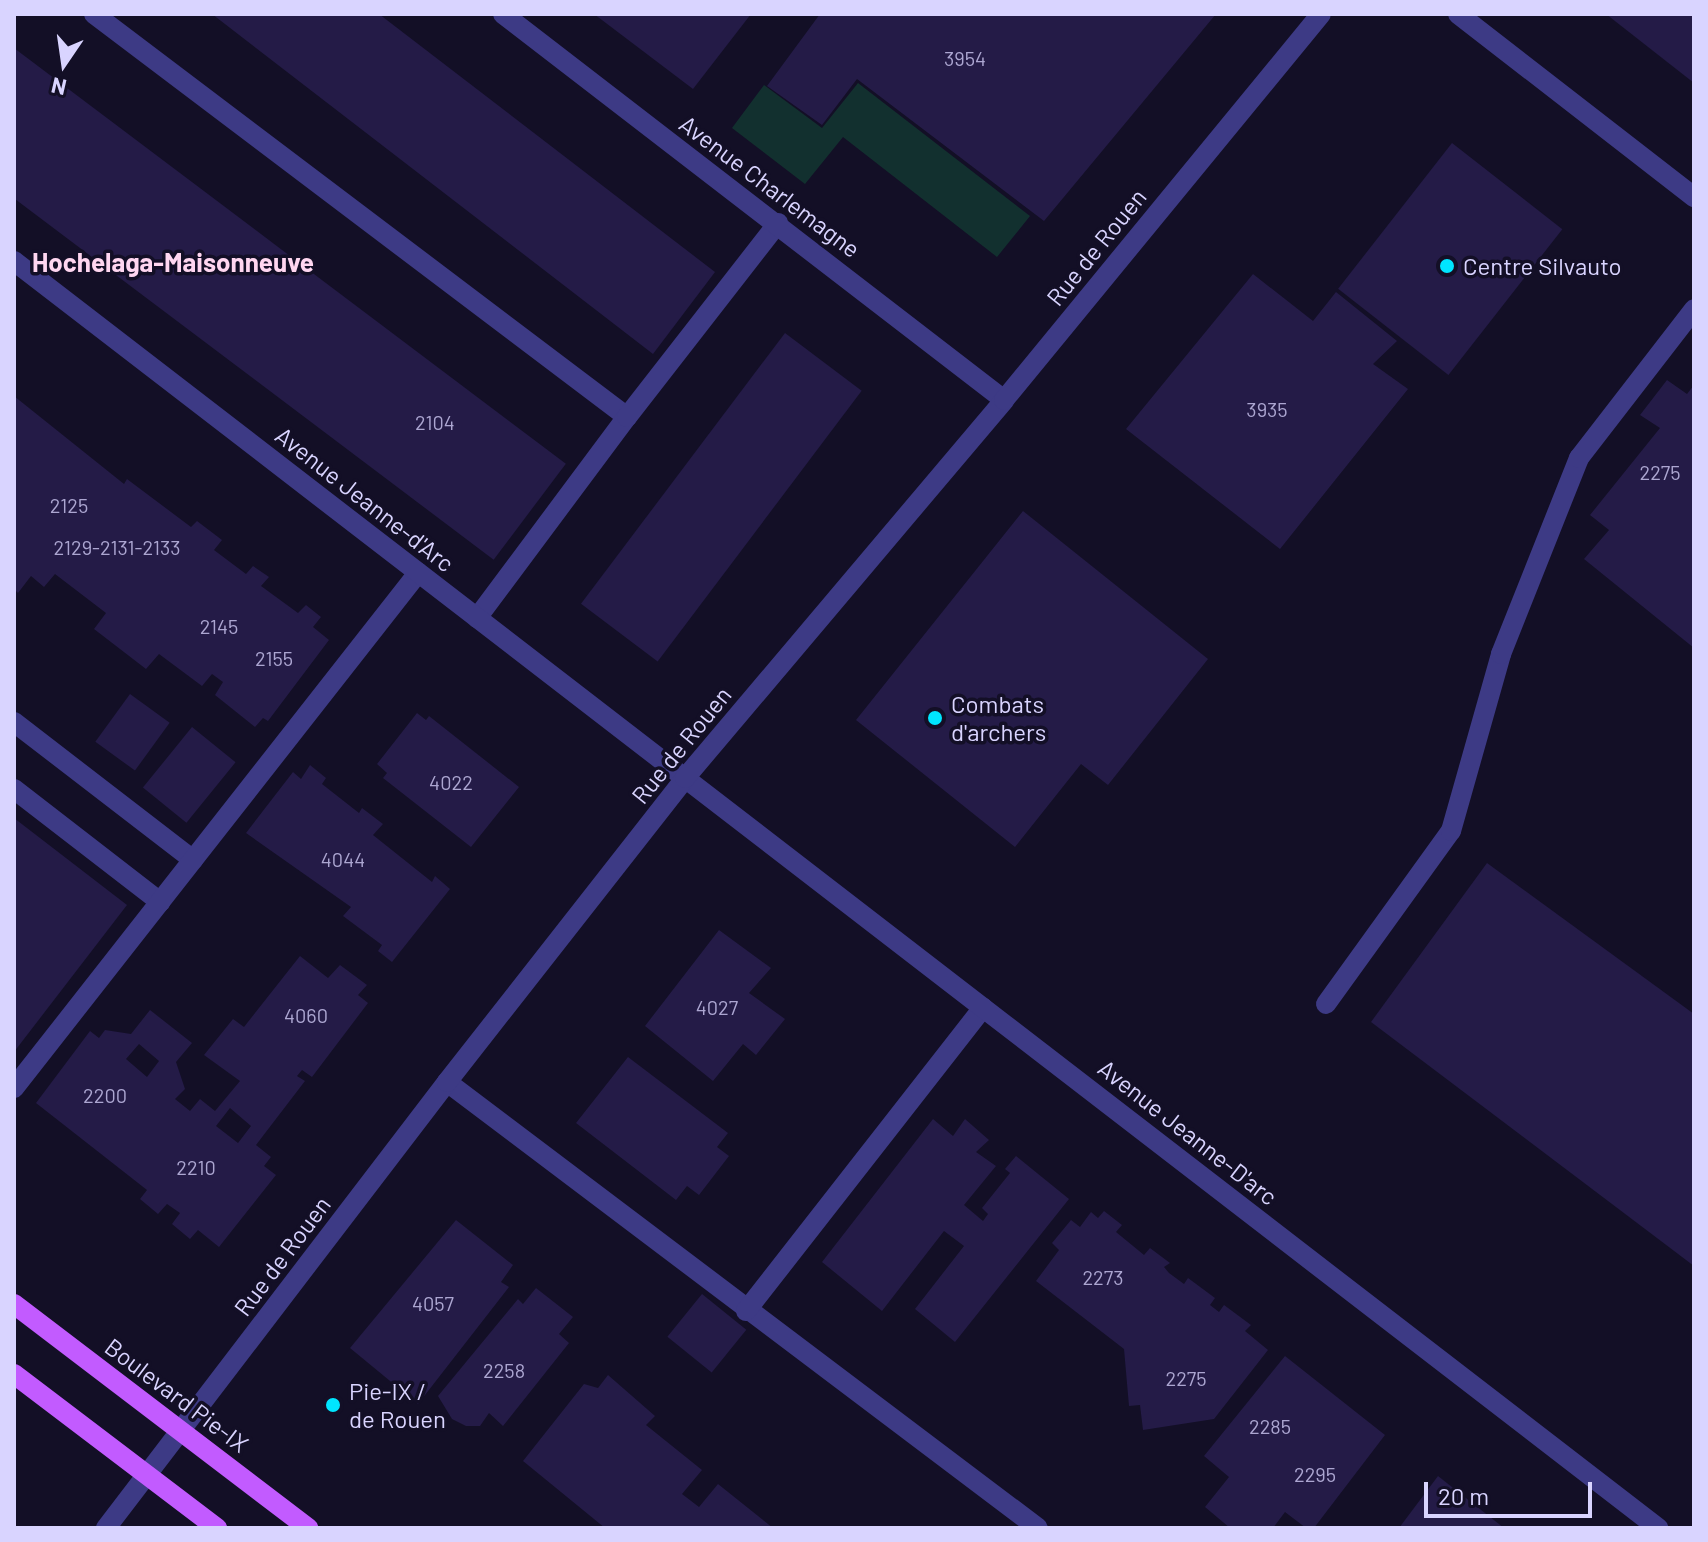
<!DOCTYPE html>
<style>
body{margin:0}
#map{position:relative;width:1708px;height:1542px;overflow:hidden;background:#130f26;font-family:Barlow,sans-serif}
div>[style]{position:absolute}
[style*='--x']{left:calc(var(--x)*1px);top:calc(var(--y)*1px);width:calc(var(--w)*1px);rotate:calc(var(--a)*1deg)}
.green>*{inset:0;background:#12302f}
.building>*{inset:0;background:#241b47;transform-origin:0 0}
.service>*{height:20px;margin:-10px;padding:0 10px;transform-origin:10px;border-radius:10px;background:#3d3a85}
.minor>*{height:20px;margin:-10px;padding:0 10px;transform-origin:10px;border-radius:10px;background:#3d3a85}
.primary>*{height:20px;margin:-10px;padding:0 10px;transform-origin:10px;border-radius:10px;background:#c25bff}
.dots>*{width:22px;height:22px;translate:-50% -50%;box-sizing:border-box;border:4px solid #130f26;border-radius:50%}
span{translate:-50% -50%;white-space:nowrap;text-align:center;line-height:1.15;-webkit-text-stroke:7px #130f26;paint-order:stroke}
.number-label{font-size:20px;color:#aca6d1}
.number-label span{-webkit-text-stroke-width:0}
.street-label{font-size:24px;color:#d9d4ff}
.poi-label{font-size:24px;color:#d9d4ff}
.left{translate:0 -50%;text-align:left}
.neighbourhood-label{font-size:26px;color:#ffd6f0;font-weight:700}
.frame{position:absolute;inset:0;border:16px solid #d9d4ff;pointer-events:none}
.north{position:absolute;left:24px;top:24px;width:80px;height:80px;-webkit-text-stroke:6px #130f26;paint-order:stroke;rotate:193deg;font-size:22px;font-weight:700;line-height:32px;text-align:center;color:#d9d4ff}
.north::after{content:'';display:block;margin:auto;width:28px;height:36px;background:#d9d4ff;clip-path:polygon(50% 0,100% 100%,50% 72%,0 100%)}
.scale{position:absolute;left:1424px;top:1482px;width:168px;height:36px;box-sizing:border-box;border:4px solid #d9d4ff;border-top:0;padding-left:10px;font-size:24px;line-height:28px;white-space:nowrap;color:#d9d4ff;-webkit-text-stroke:6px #130f26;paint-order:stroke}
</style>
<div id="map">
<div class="green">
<i style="clip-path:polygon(858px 83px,1030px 216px,997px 257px,843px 137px,805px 184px,732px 128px,764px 85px,822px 128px)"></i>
</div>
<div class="building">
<i style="clip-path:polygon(212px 14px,379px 14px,715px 272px,653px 354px)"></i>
<i style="clip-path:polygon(594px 14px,751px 14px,693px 89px)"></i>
<i style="clip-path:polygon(820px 14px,1216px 14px,1044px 221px,857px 79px,822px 125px,767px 86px)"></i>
<i style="clip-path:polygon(1606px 14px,1694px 14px,1694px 83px)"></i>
<i style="left:14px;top:48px;width:691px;height:120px;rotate:37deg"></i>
<i style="left:1452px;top:143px;width:140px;height:185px;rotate:38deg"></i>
<i style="clip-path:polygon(1253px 274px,1313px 321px,1336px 292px,1397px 341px,1373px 364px,1408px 389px,1280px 549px,1126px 429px)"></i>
<i style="left:785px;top:333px;width:96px;height:339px;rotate:37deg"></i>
<i style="clip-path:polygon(1667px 380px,1687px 394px,1694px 385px,1694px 648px,1584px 559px,1609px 530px,1590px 515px,1660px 428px,1640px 415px)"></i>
<i style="clip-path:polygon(14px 396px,124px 484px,127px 479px,191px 527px,197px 521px,222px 540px,214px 550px,246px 574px,253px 566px,269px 577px,261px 586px,298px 613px,306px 605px,321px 617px,313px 627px,329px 640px,268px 721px,263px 718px,255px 727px,215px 695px,223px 682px,212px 674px,202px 686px,159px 654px,146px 669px,94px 629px,106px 613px,55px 574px,44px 587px,31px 576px,18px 593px,14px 589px)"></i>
<i style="clip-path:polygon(1023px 511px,1208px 659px,1108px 785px,1081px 764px,1015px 847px,856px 720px)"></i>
<i style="left:130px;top:694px;width:49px;height:59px;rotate:36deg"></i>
<i style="clip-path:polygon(417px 713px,426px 720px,429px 716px,519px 787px,471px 847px,383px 778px,387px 773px,377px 764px)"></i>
<i style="left:192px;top:727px;width:56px;height:78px;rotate:39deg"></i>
<i style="clip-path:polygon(310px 765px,326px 778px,322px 784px,359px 813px,362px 808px,383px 824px,373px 835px,432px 882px,435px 876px,450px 889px,392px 962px,378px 951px,382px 945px,343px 916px,351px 907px,246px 833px,293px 772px,301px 779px)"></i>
<i style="clip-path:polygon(14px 818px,127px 905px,14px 1052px)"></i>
<i style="clip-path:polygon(1487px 863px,1694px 1014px,1694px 1266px,1371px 1022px)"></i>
<i style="clip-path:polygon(719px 930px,771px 968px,749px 993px,785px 1019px,756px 1055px,743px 1044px,713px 1081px,645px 1026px)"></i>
<i style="clip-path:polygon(evenodd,300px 956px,328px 978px,340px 965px,367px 985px,358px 995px,368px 1003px,312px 1077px,302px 1070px,297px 1076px,305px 1081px,256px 1145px,271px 1157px,264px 1166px,276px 1175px,219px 1247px,198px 1230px,190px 1239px,172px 1224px,180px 1213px,167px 1204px,158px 1214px,140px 1199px,147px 1190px,36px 1103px,90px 1031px,99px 1038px,105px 1030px,131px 1034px,150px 1010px,192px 1043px,176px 1062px,185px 1089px,175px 1099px,190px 1111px,200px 1099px,215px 1111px,240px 1081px,204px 1055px,233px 1019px,244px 1027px,300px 956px,139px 1044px,159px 1061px,147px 1077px,126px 1059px,139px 1044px,300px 956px,230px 1108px,251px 1126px,238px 1143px,216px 1126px,230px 1108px)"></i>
<i style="clip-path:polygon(628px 1057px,728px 1133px,717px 1147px,729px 1156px,699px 1195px,687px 1186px,676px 1200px,576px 1123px)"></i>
<i style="clip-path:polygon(933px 1119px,953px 1136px,965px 1119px,989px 1140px,976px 1152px,996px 1166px,964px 1205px,983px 1221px,988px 1214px,982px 1208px,1010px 1173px,1005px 1169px,1016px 1156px,1069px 1199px,955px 1342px,915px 1309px,964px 1246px,944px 1231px,882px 1311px,822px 1262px)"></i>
<i style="clip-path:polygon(1104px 1211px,1122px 1225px,1116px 1232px,1144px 1255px,1150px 1248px,1170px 1263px,1164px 1267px,1169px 1273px,1184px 1284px,1188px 1278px,1215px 1298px,1210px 1305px,1219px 1312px,1224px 1305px,1251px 1325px,1245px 1331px,1268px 1350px,1214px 1419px,1143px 1430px,1140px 1405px,1129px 1406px,1124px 1349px,1036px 1281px,1059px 1250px,1052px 1243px,1071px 1220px,1080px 1227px,1091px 1212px,1098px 1218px)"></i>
<i style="clip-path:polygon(456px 1220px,513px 1265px,501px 1282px,509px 1287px,418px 1404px,350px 1348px)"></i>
<i style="clip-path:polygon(536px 1288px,573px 1317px,559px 1334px,569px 1343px,503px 1426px,489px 1413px,480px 1426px,466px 1426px,452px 1419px,438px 1396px,518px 1299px,523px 1304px)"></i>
<i style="left:702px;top:1294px;width:57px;height:55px;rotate:39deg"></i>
<i style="clip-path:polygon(1285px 1356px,1385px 1435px,1314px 1528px,1306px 1528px,1285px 1512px,1273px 1528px,1230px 1528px,1205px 1507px,1229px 1477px,1204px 1456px)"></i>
<i style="clip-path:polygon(608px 1375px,655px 1416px,646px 1425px,702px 1470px,682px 1494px,699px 1507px,718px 1484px,773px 1528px,605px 1528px,523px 1461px,584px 1384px,598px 1388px)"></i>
<i style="clip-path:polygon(1438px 1476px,1504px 1528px,1399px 1528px)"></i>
</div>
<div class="service">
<i style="--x:94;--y:14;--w:668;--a:37.09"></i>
<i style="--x:477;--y:618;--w:251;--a:-53.3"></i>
<i style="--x:627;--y:417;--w:246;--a:-52.1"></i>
<i style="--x:14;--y:722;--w:226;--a:37.6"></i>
<i style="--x:14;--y:789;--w:185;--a:37.7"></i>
<i style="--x:1326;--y:1004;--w:213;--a:-54.2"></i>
<i style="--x:1451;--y:831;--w:184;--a:-74.2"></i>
<i style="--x:1501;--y:654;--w:211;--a:-68.3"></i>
<i style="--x:1579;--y:458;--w:188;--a:-52.3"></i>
<i style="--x:447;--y:1082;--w:740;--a:37.04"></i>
<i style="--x:14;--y:1088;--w:655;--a:-51.89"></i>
<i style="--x:746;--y:1311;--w:385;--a:-52"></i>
</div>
<div class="minor">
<i style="--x:503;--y:14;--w:632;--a:37.61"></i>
<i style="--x:1458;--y:14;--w:299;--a:37.8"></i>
<i style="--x:14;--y:261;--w:2076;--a:37.62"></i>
<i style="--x:106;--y:1528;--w:561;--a:-52.6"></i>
<i style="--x:447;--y:1082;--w:386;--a:-51.9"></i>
<i style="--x:685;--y:778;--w:495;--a:-49.8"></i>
<i style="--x:1004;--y:400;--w:499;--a:-50.6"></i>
</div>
<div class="primary">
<i style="--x:14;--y:1304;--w:370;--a:37.3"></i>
<i style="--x:14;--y:1374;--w:255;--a:37.2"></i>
</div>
<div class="dots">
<i style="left:1447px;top:266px;background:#00e5ff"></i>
<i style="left:935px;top:718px;background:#00e5ff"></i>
<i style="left:333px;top:1405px;background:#00e5ff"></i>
</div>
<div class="number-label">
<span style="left:965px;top:58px">3954</span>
<span style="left:1267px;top:409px">3935</span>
<span style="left:435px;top:422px">2104</span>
<span style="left:1660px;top:472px">2275</span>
<span style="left:69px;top:505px">2125</span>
<span style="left:117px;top:547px">2129-2131-2133</span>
<span style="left:219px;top:626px">2145</span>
<span style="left:274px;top:658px">2155</span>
<span style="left:451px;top:782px">4022</span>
<span style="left:343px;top:859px">4044</span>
<span style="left:717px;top:1007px">4027</span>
<span style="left:306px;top:1015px">4060</span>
<span style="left:105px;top:1095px">2200</span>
<span style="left:196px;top:1167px">2210</span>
<span style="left:1103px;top:1277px">2273</span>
<span style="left:433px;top:1303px">4057</span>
<span style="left:504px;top:1370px">2258</span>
<span style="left:1186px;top:1378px">2275</span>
<span style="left:1270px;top:1426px">2285</span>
<span style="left:1315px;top:1474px">2295</span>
</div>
<div class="street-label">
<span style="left:770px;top:186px;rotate:37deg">Avenue Charlemagne</span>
<span style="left:1096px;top:247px;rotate:-51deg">Rue de Rouen</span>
<span style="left:365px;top:499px;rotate:38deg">Avenue Jeanne-d'Arc</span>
<span style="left:681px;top:745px;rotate:-51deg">Rue de Rouen</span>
<span style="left:1188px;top:1132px;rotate:38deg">Avenue Jeanne-D'arc</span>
<span style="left:282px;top:1256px;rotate:-53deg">Rue de Rouen</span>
<span style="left:177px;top:1395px;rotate:37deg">Boulevard Pie-IX</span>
</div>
<div class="poi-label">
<span class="left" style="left:1463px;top:266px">Centre Silvauto</span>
<span class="left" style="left:951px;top:718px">Combats<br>d'archers</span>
<span class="left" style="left:349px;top:1405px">Pie-IX /<br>de Rouen</span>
</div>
<div class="neighbourhood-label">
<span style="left:173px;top:262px">Hochelaga-Maisonneuve</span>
</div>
<div class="frame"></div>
<div class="north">N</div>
<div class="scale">20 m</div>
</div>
